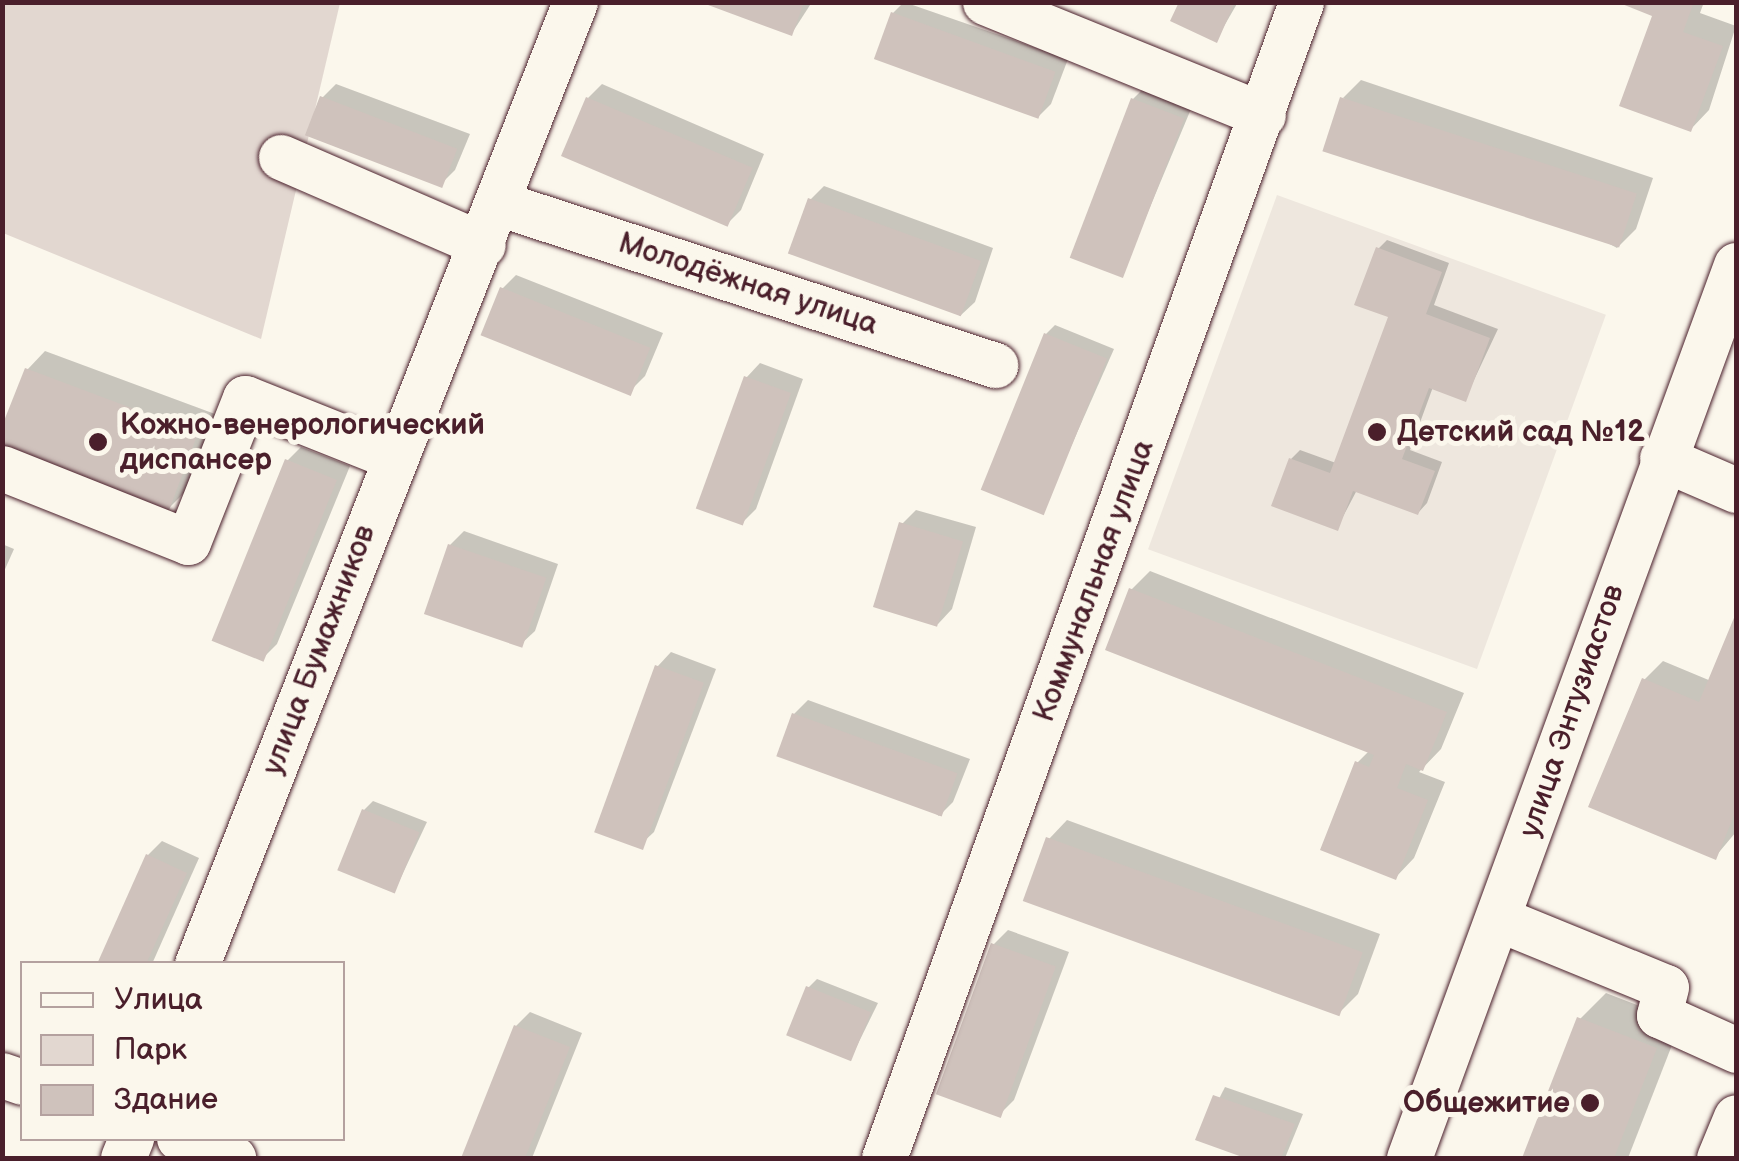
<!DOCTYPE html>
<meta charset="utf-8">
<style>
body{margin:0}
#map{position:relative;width:1739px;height:1161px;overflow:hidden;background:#fbf7ec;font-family:"Balsamiq Sans",sans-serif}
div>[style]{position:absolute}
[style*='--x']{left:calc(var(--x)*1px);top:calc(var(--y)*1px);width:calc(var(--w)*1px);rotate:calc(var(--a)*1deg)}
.built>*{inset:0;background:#eee7de;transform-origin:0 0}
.green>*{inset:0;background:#e2d7d0}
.shadow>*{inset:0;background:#0003}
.building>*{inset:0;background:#cfc2bc;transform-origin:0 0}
.roads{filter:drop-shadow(0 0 2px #4a1f2b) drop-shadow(0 0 2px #4a1f2b)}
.minor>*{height:45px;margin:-22.5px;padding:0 22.5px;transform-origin:22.5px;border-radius:22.5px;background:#fbf7ec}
.dots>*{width:28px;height:28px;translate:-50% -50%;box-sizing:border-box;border:5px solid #fbf7ec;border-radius:50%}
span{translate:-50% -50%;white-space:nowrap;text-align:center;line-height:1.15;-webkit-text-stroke:10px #fbf7ec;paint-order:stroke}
.street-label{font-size:30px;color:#4a1f2b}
.poi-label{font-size:30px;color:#4a1f2b;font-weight:700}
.left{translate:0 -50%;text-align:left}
.right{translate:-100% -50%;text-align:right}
.frame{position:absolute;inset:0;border:5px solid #4a1f2b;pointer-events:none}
.legend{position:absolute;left:20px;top:961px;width:325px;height:180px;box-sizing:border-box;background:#fbf7ec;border:2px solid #b4a19f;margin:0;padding:12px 18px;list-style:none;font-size:30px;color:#4a1f2b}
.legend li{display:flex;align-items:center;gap:20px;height:50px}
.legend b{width:50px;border:2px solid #b4a19f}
</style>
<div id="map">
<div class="built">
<i style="left:1277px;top:195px;width:350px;height:377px;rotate:20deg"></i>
</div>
<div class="green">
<i style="clip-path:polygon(2px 3px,340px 3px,261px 339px,3px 233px)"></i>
</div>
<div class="shadow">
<i style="clip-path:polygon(706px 2px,812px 2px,792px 33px)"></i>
<i style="clip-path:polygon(904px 2px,1068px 59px,1051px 104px,1037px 118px,893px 13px)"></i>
<i style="clip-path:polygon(1181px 2px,1238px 2px,1216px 40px)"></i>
<i style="clip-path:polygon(1623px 2px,1704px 2px,1700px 13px,1736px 26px,1709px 110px,1691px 129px,1655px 14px)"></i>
<i style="clip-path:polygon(1361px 80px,1653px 178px,1636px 229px,1617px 248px,1343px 98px)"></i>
<i style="clip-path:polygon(336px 84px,470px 134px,455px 170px,441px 184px,322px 98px)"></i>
<i style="clip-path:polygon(602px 84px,764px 154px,741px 210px,727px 224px,588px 98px)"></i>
<i style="clip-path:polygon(1142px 90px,1191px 109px,1122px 274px,1133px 99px)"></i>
<i style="clip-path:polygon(824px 186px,993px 248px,975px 302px,960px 316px,810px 200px)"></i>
<i style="clip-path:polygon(1387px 240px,1449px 263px,1434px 305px,1498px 329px,1465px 399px,1433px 387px,1410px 450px,1442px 462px,1427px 503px,1418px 513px,1357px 490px,1337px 528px,1291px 459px,1300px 450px,1336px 463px,1391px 316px,1378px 249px)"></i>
<i style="clip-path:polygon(516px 275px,663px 333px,645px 376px,631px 390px,502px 289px)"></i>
<i style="clip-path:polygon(1055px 325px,1114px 349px,1042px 512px,1046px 334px)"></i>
<i style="clip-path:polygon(45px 351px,215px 414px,186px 491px,167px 510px,27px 370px)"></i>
<i style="clip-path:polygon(760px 363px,803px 379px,756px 509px,742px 523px,746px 378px)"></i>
<i style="clip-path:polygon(301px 447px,350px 466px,277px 644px,263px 658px,287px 461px)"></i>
<i style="clip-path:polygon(916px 510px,976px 527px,952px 609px,938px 624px,902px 524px)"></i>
<i style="clip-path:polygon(464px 531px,558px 564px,535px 631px,520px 645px,450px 545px)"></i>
<i style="clip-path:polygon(2px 544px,14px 549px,2px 576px)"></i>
<i style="clip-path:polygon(1150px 571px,1464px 693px,1441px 749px,1419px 772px,1445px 782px,1414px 858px,1396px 877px,1357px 763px,1370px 750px,1131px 590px)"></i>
<i style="clip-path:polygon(1736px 620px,1736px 832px,1715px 857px,1644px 680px,1663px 661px,1711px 681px)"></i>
<i style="clip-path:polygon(671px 652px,716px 669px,654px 832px,639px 846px,657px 667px)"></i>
<i style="clip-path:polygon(808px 700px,970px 759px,953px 802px,939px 816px,794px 714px)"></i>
<i style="clip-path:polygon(373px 801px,427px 822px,395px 890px,364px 810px)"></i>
<i style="clip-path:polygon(1067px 820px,1380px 934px,1358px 994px,1339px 1013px,1049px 839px)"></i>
<i style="clip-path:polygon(162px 841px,199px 858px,152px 964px,99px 964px,148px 855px)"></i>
<i style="clip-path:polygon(1008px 930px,1069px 952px,1014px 1100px,1000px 1114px,939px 1092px,994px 944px)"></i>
<i style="clip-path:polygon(817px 979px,878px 1003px,851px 1058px,808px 988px)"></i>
<i style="clip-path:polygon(1606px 993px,1681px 1022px,1628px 1158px,1525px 1158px,1580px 1019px)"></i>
<i style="clip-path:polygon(530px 1012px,582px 1033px,532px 1158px,464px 1158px,516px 1026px)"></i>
<i style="clip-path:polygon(1225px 1087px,1303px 1114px,1285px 1158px,1252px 1158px,1199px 1138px)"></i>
</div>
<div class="building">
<i style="clip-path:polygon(700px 2px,804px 2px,792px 36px)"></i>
<i style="clip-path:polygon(1179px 2px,1235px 2px,1217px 43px,1170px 21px)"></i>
<i style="clip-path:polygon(1617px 2px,1694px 2px,1683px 32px,1723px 46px,1691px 132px,1619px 106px,1652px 16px)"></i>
<i style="left:891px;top:12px;width:175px;height:50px;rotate:20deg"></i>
<i style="left:320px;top:96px;width:147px;height:42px;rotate:21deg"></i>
<i style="left:586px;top:97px;width:181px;height:64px;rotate:23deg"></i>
<i style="left:1340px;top:97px;width:312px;height:57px;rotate:18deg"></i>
<i style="left:1131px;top:98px;width:57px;height:171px;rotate:21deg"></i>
<i style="left:808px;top:198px;width:184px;height:59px;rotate:20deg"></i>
<i style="clip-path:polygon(1376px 247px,1442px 272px,1426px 314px,1490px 338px,1466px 402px,1429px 388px,1402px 459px,1435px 471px,1418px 515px,1353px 491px,1338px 531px,1271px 506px,1289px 458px,1330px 473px,1388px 317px,1354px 305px)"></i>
<i style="left:500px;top:287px;width:162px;height:52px;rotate:22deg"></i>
<i style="left:1044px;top:333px;width:68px;height:169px;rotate:22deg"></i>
<i style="clip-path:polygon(25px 368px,198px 433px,168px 513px,2px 451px,2px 426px)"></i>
<i style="left:744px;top:376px;width:50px;height:141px;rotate:20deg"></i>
<i style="left:285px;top:459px;width:56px;height:196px;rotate:22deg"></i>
<i style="left:899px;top:522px;width:67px;height:89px;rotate:17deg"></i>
<i style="left:448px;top:544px;width:104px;height:74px;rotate:19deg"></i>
<i style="clip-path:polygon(1129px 588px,1447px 712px,1423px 771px,1406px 764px,1397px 788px,1428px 800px,1396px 880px,1320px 850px,1355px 761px,1369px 767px,1374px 755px,1105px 650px)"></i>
<i style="clip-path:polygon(1736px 613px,1736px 810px,1716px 860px,1588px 807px,1642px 678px,1699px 702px)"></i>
<i style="left:655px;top:665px;width:52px;height:178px;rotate:20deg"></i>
<i style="left:792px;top:713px;width:176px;height:46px;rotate:20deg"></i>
<i style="left:362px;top:809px;width:62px;height:66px;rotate:22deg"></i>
<i style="left:1046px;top:837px;width:337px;height:68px;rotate:20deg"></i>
<i style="clip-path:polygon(146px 854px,187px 873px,146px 964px,97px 964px)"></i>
<i style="left:991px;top:943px;width:69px;height:161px;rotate:20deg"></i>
<i style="left:806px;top:986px;width:70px;height:53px;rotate:22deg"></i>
<i style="clip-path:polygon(1577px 1017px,1657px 1048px,1614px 1158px,1522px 1158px)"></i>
<i style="clip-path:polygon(514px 1025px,570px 1047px,525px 1158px,461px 1158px)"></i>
<i style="clip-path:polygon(1213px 1095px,1295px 1124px,1281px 1158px,1245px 1158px,1195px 1140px)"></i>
</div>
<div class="roads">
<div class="minor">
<i style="--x:985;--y:2;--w:300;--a:22.1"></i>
<i style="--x:281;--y:157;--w:220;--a:23.5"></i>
<i style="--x:501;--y:204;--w:520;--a:18.05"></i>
<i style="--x:1662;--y:458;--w:81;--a:23.4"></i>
<i style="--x:2;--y:468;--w:200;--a:21.7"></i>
<i style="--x:188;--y:542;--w:155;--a:-68.4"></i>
<i style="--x:245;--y:398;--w:159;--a:21.7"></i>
<i style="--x:1499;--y:919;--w:180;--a:22.2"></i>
<i style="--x:1666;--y:987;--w:29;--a:104"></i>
<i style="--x:1659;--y:1015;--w:85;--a:24.4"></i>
<i style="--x:197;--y:964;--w:1034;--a:-68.55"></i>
<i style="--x:2;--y:1075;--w:21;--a:19"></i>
<i style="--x:179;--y:1138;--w:58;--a:20.3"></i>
<i style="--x:123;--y:1158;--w:22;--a:-68"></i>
<i style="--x:884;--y:1158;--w:1229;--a:-70.16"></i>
<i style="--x:1409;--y:1158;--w:951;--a:-69.89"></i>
<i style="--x:1719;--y:1158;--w:44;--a:-67.5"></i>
</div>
</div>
<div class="dots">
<i style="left:1377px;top:432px;background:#4a1f2b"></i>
<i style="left:98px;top:442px;background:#4a1f2b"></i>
<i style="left:1590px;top:1103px;background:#4a1f2b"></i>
</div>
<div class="street-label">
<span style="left:748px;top:284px;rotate:18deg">Молодёжная улица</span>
<span style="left:1094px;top:581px;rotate:-70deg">Коммунальная улица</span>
<span style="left:319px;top:650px;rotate:-69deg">улица Бумажников</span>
<span style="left:1572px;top:711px;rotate:-71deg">улица Энтузиастов</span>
</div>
<div class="poi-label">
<span class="left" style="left:120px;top:442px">Кожно-венерологический<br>диспансер</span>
<span class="left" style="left:1397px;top:432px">Детский сад №12</span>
<span class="right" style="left:1570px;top:1103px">Общежитие</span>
</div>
<div class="frame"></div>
<ul class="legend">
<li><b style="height:12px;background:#fbf7ec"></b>Улица</li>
<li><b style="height:28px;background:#e2d7d0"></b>Парк</li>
<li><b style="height:28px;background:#cfc2bc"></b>Здание</li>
</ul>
</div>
